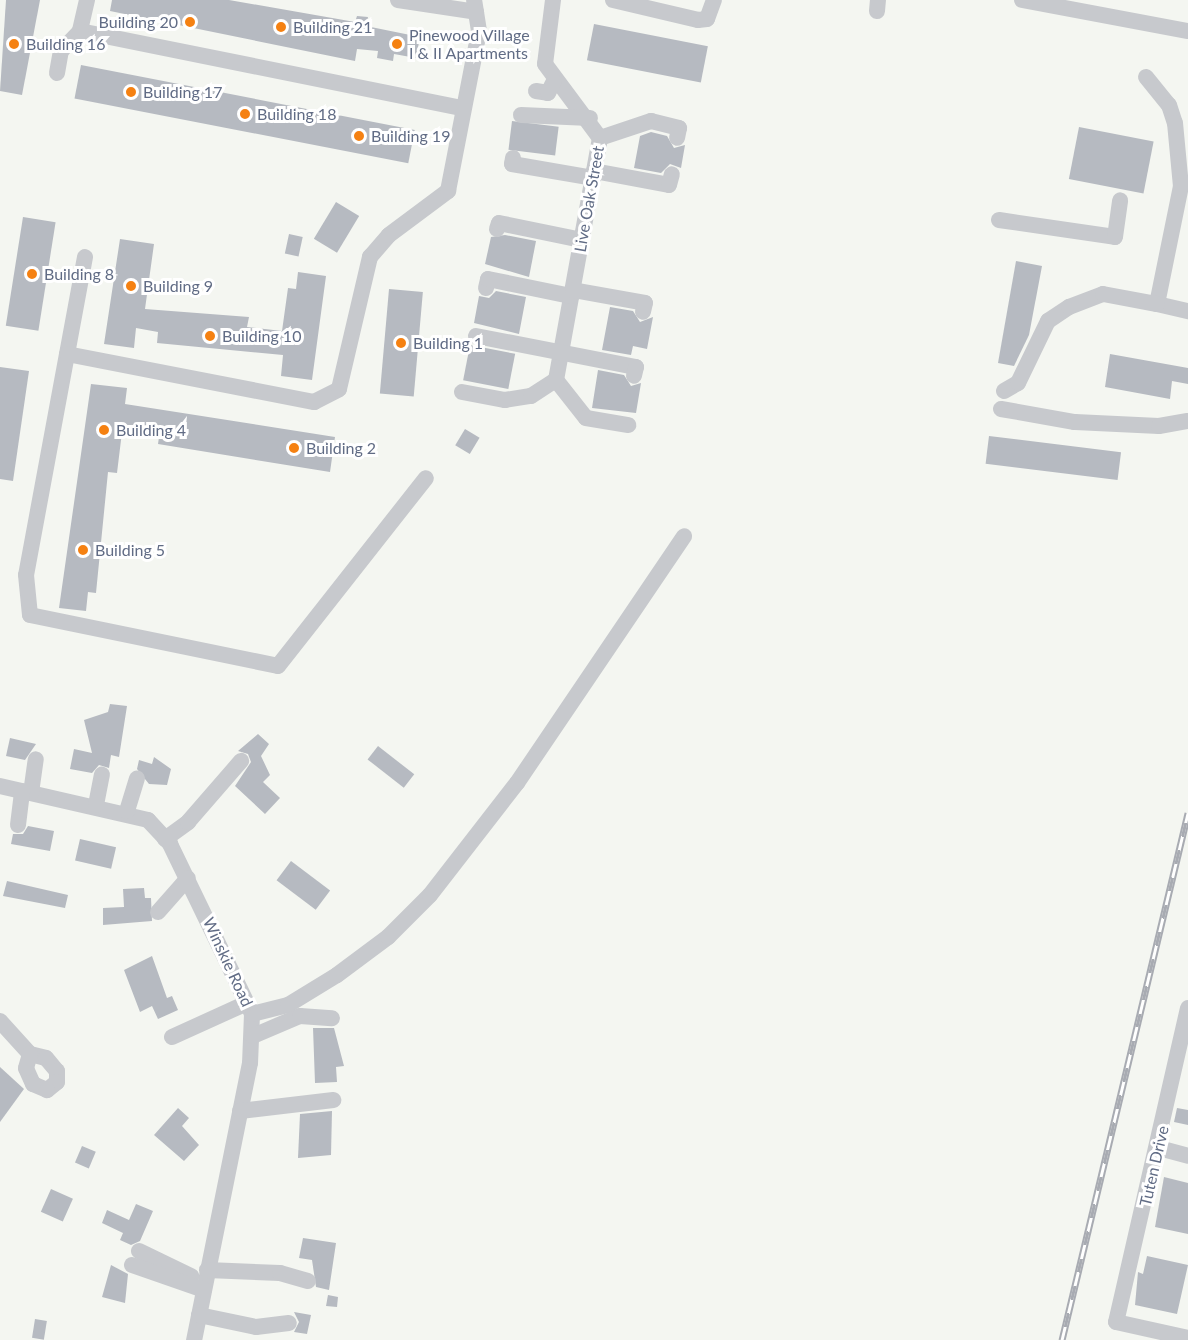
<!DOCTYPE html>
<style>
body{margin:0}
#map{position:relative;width:1188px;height:1340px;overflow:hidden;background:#f4f6f1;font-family:Lato,sans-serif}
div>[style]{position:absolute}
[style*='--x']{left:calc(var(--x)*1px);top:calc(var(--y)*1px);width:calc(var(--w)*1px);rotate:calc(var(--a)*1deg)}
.building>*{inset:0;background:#b6bac1;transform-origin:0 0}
.minor>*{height:16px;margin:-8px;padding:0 8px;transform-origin:8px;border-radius:8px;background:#c7c9cd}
.rail>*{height:7px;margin-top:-3.5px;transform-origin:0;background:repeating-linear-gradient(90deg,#fff 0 14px,#a8abb2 0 28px);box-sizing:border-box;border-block:2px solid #a8abb2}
.dots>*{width:16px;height:16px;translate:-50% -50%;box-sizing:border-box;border:3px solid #fff;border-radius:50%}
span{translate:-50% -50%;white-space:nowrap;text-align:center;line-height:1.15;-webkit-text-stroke:6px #fff;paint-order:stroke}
.poi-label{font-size:16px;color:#616c85}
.right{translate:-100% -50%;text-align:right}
.left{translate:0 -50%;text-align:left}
.street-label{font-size:16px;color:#616c85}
</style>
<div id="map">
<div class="building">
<i style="clip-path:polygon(6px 0,40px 0,22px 95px,0 91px)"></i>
<i style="clip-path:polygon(112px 0,229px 0,355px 22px,357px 16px,368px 17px,366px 26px,420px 37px,416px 58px,394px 54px,393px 61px,377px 58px,378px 51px,357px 49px,355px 61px,110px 11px)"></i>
<i style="left:594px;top:24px;width:116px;height:37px;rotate:11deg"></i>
<i style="left:81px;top:65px;width:340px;height:34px;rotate:11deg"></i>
<i style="left:512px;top:121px;width:47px;height:29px;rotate:7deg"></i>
<i style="left:1079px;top:127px;width:76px;height:53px;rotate:11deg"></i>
<i style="clip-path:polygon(651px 132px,667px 136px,674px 148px,685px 145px,681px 168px,670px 164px,661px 173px,634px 168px,640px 136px)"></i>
<i style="left:336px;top:202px;width:27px;height:43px;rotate:31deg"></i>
<i style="left:23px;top:217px;width:33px;height:110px;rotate:9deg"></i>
<i style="left:289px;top:234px;width:14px;height:20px;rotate:12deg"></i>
<i style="clip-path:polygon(505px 235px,536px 241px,529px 277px,485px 264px,491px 237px)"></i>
<i style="clip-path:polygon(120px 239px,154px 244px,145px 309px,249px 317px,247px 327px,282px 331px,288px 288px,296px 289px,298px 272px,326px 276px,312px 380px,281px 376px,283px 355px,157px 343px,158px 332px,136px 328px,134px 348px,104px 344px)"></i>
<i style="clip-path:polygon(1016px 261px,1042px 266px,1029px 335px,1014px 366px,998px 363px)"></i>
<i style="left:389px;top:289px;width:34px;height:105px;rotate:5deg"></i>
<i style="clip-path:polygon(496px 291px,526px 297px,519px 334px,474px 323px,479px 296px,489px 298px)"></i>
<i style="clip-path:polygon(610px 307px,633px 311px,640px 322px,653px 317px,647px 349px,633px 346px,631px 355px,602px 350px)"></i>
<i style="left:470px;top:345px;width:46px;height:36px;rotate:11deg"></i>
<i style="clip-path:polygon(1110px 354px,1188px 368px,1188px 384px,1172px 381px,1170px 399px,1105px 387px)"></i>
<i style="clip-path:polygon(0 367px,29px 371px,13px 481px,0 479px)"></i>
<i style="clip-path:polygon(598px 370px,624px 375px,631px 386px,641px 383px,636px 413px,592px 408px)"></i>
<i style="clip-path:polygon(91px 384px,127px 388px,125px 404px,335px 437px,330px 472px,158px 444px,159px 437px,122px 432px,117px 473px,108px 472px,96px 593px,88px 592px,86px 611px,59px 608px)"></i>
<i style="left:465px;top:429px;width:17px;height:19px;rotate:31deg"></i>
<i style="left:989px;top:436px;width:133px;height:28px;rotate:7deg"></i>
<i style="clip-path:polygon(110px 704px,127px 706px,119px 757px,111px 755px,109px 768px,99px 765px,92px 773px,70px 769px,74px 749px,92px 753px,84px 720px,108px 712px)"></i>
<i style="clip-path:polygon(258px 734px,269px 744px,261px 756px,270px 775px,263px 782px,280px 798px,265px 814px,235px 786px,251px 762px,248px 754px,238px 751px)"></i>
<i style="clip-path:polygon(10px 738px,36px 744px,25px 760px,6px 756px)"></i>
<i style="left:378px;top:746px;width:46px;height:17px;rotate:38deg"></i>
<i style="clip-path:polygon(154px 757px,171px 769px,167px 785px,149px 784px,137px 769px,139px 760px,152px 764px)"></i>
<i style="clip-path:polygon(28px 826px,54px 831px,50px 851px,11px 844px,13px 834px,23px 834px)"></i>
<i style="left:80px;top:839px;width:37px;height:22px;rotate:13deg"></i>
<i style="left:291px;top:861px;width:49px;height:24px;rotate:37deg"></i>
<i style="clip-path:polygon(7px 881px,68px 895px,65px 908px,3px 896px)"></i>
<i style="clip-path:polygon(144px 888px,145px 898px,151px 898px,152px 921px,103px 925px,103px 908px,124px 907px,123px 889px)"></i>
<i style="clip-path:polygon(152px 956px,167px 998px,172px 996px,178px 1010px,158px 1019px,152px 1006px,140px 1012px,124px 970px)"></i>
<i style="clip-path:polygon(313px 1028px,334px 1028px,344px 1066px,336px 1067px,337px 1082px,315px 1083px)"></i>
<i style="clip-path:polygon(0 1067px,24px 1089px,0 1122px)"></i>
<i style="clip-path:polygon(178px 1108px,189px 1118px,182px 1126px,199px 1145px,184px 1161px,154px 1135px)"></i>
<i style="clip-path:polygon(1177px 1108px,1188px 1110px,1188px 1125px,1174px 1122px)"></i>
<i style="clip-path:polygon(332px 1111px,331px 1155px,298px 1158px,300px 1114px)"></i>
<i style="left:82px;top:1146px;width:15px;height:18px;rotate:23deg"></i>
<i style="clip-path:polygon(1164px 1177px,1188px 1183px,1188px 1234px,1155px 1227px)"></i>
<i style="left:51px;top:1189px;width:24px;height:25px;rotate:24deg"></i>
<i style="clip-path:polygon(136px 1204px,153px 1211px,140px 1241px,131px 1245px,120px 1240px,123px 1233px,102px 1223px,107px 1210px,129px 1220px)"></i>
<i style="clip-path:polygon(303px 1238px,336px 1243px,329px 1290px,316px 1287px,312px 1260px,299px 1258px)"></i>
<i style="clip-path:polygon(1147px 1256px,1188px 1265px,1177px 1314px,1135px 1305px,1138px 1272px,1143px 1274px)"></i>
<i style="clip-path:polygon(111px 1265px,128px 1274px,125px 1303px,102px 1297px)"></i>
<i style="clip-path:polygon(328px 1295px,338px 1297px,337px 1307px,326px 1306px)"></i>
<i style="clip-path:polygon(294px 1312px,311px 1315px,307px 1334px,294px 1332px,299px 1322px)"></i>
<i style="left:35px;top:1319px;width:12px;height:19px;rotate:9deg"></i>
</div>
<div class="minor">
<i style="--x:87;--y:0;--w:32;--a:103"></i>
<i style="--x:80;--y:31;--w:391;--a:11.4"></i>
<i style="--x:398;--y:0;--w:79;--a:8.7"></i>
<i style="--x:553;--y:0;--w:64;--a:97.1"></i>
<i style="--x:545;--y:64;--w:92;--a:53.4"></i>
<i style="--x:600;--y:138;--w:246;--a:100.3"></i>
<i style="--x:613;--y:0;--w:87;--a:13.2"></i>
<i style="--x:698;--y:20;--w:9;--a:-6"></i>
<i style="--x:707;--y:19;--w:20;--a:-70"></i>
<i style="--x:1022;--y:0;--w:169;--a:10.6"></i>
<i style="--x:877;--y:11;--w:11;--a:-85"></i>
<i style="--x:57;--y:73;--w:22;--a:-80"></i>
<i style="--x:61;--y:51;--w:28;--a:-46"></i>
<i style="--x:1146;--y:77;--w:36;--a:51"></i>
<i style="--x:1169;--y:105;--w:19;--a:72"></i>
<i style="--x:1175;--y:123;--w:63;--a:84.6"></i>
<i style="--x:1181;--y:186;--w:120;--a:101.5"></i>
<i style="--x:1157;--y:304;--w:32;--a:13"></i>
<i style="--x:536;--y:91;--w:12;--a:9"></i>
<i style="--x:548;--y:93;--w:13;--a:-63"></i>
<i style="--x:521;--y:115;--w:69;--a:2.5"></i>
<i style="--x:600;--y:138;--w:54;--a:-18.4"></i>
<i style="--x:651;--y:121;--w:29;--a:14"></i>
<i style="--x:679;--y:128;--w:10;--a:101"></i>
<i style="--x:513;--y:158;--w:6;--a:99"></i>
<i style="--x:512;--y:164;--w:82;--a:9.8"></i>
<i style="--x:594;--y:171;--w:76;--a:10.6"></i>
<i style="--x:669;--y:185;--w:11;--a:-75"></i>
<i style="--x:999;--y:220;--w:117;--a:8.3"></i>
<i style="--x:1115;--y:237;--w:37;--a:-82"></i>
<i style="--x:497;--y:229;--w:6;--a:-72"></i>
<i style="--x:499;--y:223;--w:85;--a:11.6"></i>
<i style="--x:85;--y:257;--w:323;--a:100.5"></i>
<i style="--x:26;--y:575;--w:40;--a:84.3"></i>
<i style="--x:30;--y:615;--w:253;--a:11.6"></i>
<i style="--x:278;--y:666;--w:239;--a:-51.8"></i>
<i style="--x:486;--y:288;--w:9;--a:-77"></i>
<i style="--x:488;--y:279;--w:85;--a:11.6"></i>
<i style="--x:573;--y:290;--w:73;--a:10.2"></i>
<i style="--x:645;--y:303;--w:9;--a:103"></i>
<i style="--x:476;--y:336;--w:163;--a:11"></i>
<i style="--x:636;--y:367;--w:9;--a:103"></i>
<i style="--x:67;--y:354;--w:252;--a:11"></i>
<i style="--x:314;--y:402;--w:28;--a:-27"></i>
<i style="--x:339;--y:389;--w:136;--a:-76.8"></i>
<i style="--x:370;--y:257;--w:29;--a:-49"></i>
<i style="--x:389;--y:235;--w:74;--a:-36.7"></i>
<i style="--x:448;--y:191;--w:163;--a:-79"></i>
<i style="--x:479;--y:31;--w:31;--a:-99"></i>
<i style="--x:556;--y:380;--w:48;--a:51.7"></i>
<i style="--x:586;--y:418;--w:43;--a:9.5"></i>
<i style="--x:1004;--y:391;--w:16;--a:-30"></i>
<i style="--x:1018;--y:383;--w:69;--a:-64.2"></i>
<i style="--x:1048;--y:321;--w:25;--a:-34"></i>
<i style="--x:1069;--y:307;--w:36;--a:-21"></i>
<i style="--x:1103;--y:294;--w:55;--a:10.5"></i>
<i style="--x:462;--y:392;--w:44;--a:10.5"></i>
<i style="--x:505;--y:400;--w:26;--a:-9"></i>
<i style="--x:531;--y:396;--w:30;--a:-33"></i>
<i style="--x:1001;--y:409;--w:75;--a:10"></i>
<i style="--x:1075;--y:422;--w:84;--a:2.7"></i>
<i style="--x:1159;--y:426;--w:29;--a:-10"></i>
<i style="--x:0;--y:786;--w:152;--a:12.9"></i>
<i style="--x:148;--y:820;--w:33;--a:47"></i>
<i style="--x:170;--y:844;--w:189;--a:64.2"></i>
<i style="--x:252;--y:1014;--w:49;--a:92.3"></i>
<i style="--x:250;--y:1063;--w:283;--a:101.4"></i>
<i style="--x:31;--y:793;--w:34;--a:-82"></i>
<i style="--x:96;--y:805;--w:31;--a:-79"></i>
<i style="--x:127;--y:811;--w:34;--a:-73"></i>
<i style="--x:18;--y:825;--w:34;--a:-83"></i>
<i style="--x:165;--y:839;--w:29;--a:-36"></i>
<i style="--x:188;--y:822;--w:81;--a:-49"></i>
<i style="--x:158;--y:912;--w:45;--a:-48.6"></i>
<i style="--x:1188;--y:1008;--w:322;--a:102.9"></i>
<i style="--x:1116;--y:1322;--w:74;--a:12.5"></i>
<i style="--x:252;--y:1014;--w:37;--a:-14"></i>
<i style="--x:288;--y:1005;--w:57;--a:-31.5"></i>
<i style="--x:337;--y:975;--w:64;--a:-36.7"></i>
<i style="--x:388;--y:937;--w:59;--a:-45"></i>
<i style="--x:430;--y:895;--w:142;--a:-52.2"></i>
<i style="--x:517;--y:783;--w:298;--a:-55.9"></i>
<i style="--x:0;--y:1021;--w:45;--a:47.7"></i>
<i style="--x:30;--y:1054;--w:16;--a:14"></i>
<i style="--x:46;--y:1058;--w:17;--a:50"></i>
<i style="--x:57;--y:1071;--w:11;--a:90"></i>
<i style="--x:57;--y:1082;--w:13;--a:141"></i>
<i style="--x:47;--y:1090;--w:15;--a:-157"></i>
<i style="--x:33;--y:1084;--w:17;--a:-114"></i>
<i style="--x:26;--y:1068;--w:15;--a:-74"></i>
<i style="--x:253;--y:1036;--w:51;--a:-23.1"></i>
<i style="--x:300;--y:1016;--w:32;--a:4"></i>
<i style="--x:172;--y:1037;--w:82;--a:-24.4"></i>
<i style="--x:240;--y:1111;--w:94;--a:-6.7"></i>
<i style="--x:1159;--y:1148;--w:30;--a:15"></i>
<i style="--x:139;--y:1251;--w:58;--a:25.7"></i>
<i style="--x:132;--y:1265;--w:76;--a:19.1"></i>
<i style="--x:207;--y:1270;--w:73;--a:2.4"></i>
<i style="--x:280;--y:1273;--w:29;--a:16"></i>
<i style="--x:199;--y:1315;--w:58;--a:11.9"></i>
<i style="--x:256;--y:1327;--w:33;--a:-7"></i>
</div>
<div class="rail">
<i style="--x:1062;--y:1340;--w:542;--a:-76.55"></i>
</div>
<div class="dots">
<i style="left:190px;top:22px;background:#f58112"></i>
<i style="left:281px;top:27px;background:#f58112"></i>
<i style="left:14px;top:44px;background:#f58112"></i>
<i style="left:397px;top:44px;background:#f58112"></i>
<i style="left:131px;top:92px;background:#f58112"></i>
<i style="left:245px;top:114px;background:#f58112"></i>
<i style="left:359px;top:136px;background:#f58112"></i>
<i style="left:32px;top:274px;background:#f58112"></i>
<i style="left:131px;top:286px;background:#f58112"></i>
<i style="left:210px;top:336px;background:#f58112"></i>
<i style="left:401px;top:343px;background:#f58112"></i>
<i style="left:104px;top:430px;background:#f58112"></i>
<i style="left:294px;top:448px;background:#f58112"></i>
<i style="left:83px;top:550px;background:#f58112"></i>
</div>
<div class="poi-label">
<span class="right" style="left:178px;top:22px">Building 20</span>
<span class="left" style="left:293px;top:27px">Building 21</span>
<span class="left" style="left:409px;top:44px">Pinewood Village<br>I &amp; II Apartments</span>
<span class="left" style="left:26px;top:44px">Building 16</span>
<span class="left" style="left:143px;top:92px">Building 17</span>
<span class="left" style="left:257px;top:114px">Building 18</span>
<span class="left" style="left:371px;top:136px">Building 19</span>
<span class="left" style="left:44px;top:274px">Building 8</span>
<span class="left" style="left:143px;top:286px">Building 9</span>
<span class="left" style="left:222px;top:336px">Building 10</span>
<span class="left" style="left:413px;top:343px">Building 1</span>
<span class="left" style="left:116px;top:430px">Building 4</span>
<span class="left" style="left:306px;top:448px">Building 2</span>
<span class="left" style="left:95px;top:550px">Building 5</span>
</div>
<div class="street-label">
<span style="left:589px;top:199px;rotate:-80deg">Live Oak Street</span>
<span style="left:228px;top:962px;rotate:65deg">Winskie Road</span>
<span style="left:1154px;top:1166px;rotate:-77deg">Tuten Drive</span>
</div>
</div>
